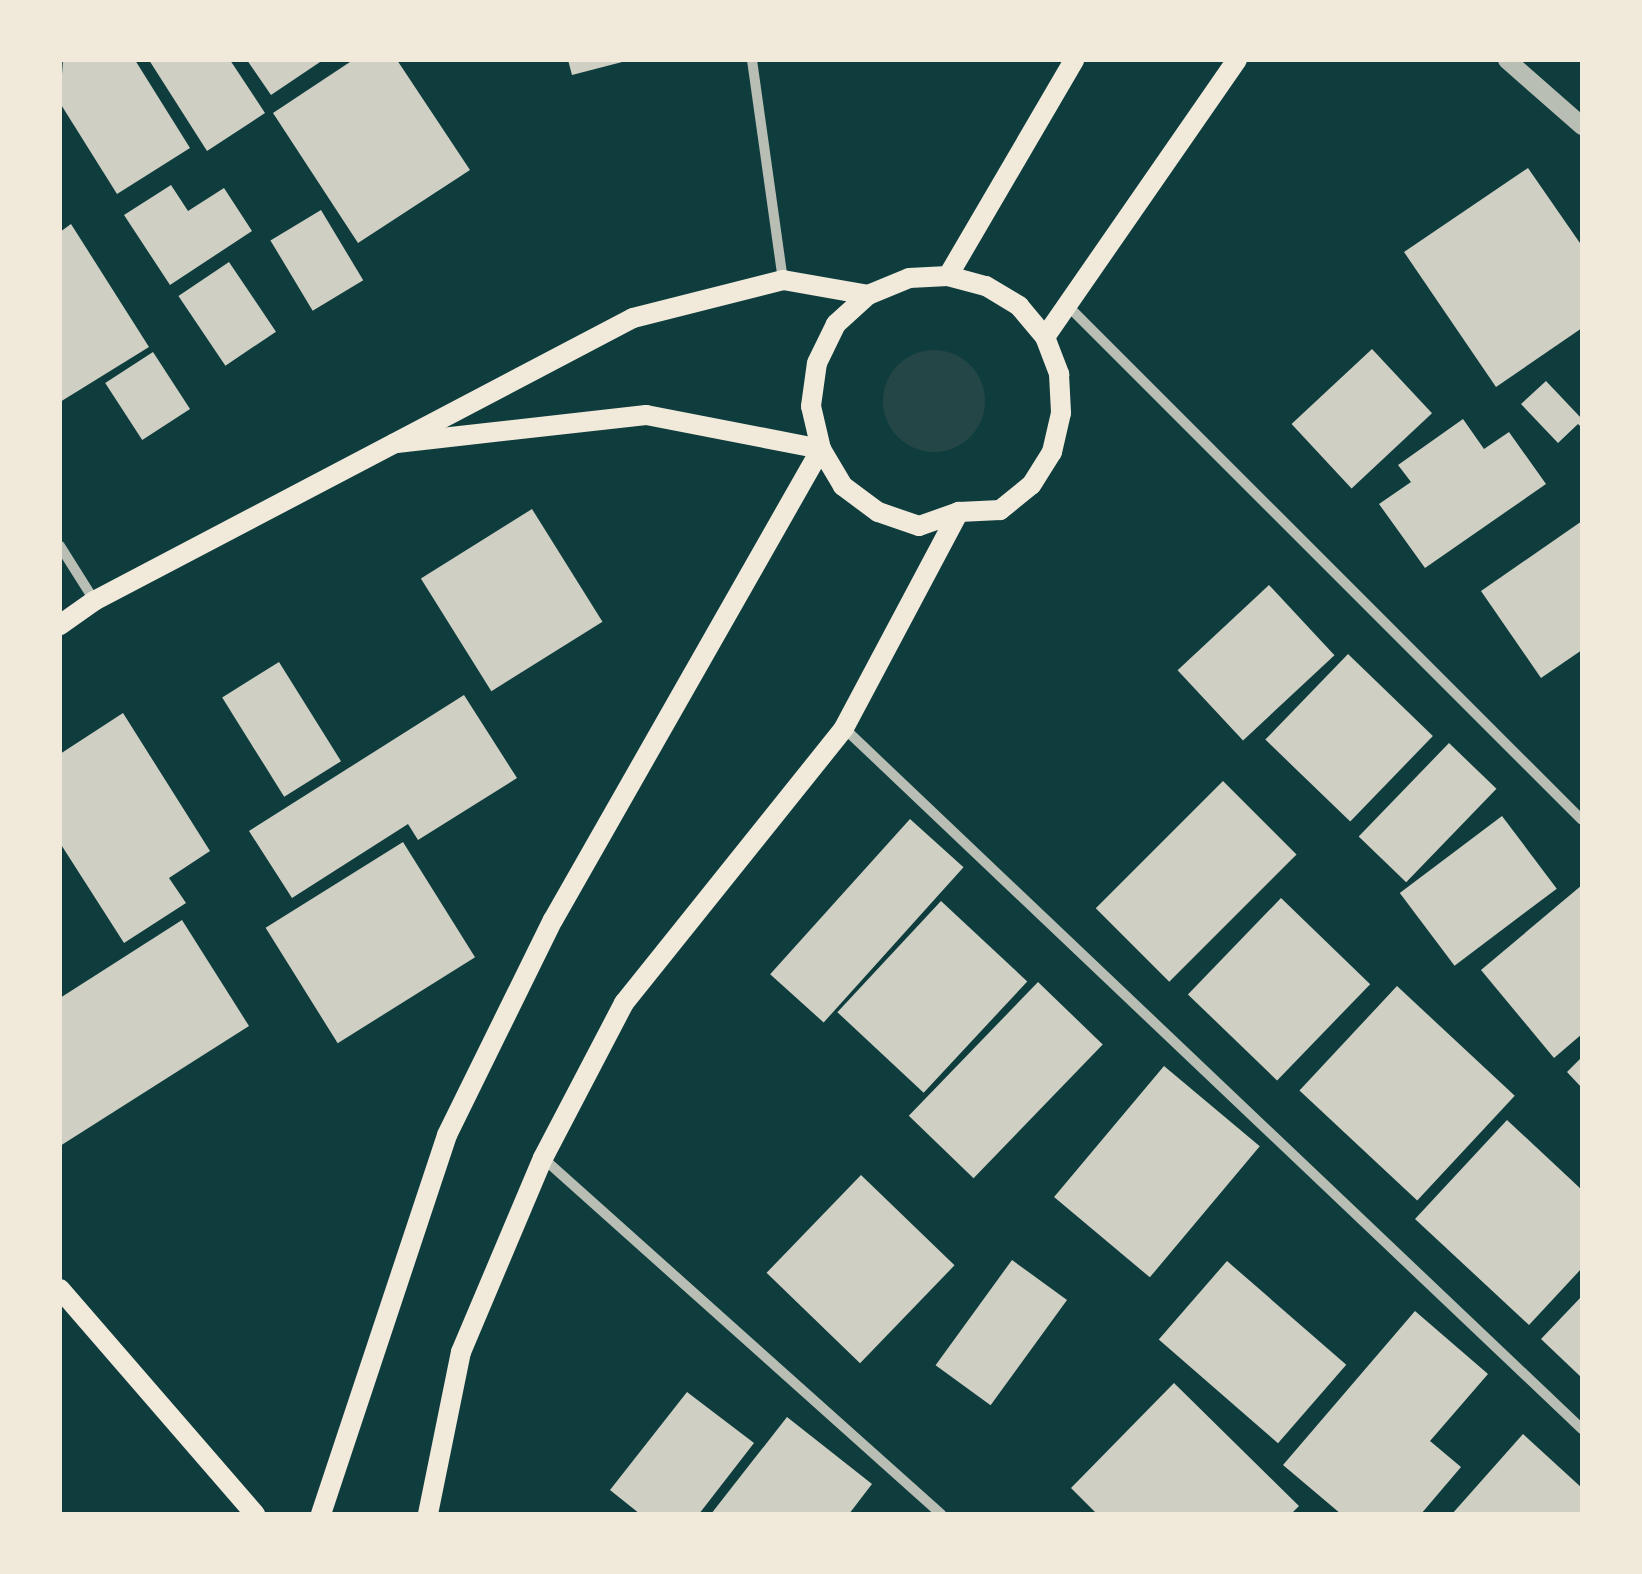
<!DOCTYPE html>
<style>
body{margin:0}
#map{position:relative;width:1642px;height:1574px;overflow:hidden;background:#0f3d3e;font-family:"Zilla Slab",serif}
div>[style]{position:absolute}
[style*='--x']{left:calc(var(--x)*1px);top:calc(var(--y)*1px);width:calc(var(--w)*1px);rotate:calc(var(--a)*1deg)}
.green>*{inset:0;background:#244646}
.round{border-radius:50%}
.building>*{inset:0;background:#cfcfc3;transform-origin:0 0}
.minor>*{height:10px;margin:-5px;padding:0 5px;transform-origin:5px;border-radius:5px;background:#b8beb3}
.tertiary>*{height:18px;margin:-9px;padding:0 9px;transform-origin:9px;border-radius:9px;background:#b8beb3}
.secondary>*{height:20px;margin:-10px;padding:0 10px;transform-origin:10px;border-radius:10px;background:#f1e9da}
span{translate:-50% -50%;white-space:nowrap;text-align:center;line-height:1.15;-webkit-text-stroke:10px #f1e9da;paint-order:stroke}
.frame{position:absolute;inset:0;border:62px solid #f1e9da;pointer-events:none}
</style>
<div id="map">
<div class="green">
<i class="round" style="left:883px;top:350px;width:102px;height:102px"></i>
</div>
<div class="building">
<i style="clip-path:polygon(63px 60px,135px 60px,190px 148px,117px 194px,60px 103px)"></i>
<i style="clip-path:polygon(149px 60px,230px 60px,265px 113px,207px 151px)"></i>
<i style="clip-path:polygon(247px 60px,323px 60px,271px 95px)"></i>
<i style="clip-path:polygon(353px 60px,397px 60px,470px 170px,358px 243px,273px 113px)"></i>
<i style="clip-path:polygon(568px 60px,625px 60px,626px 61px,572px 75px)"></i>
<i style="clip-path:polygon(1528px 168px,1582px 246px,1582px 328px,1496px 387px,1404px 252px)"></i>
<i style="clip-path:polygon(171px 185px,188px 211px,224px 188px,252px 231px,170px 285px,124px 215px)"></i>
<i style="left:321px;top:210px;width:82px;height:59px;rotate:59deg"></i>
<i style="clip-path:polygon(71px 224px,149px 347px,60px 402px,60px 232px)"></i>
<i style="left:229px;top:262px;width:84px;height:61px;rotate:56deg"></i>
<i style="left:1372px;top:349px;width:88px;height:110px;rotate:47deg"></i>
<i style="left:153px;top:352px;width:68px;height:57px;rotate:57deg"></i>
<i style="clip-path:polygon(1546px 381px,1582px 419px,1582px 428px,1578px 424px,1558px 443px,1521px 404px)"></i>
<i style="clip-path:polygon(1463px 419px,1484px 449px,1509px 432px,1546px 484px,1425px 568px,1379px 504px,1411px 482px,1398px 465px)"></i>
<i style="left:532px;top:509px;width:133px;height:131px;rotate:58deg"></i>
<i style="clip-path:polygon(1582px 521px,1582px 650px,1541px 678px,1481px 591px)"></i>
<i style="left:1269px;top:585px;width:96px;height:125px;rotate:47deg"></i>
<i style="left:1348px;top:654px;width:118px;height:119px;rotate:44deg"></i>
<i style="left:279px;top:662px;width:117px;height:67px;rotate:58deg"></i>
<i style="clip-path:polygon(464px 695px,517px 778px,418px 840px,408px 824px,292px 898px,249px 831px)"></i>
<i style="clip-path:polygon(123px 713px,210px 851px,169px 878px,186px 903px,124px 943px,60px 843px,60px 754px)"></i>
<i style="left:1449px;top:743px;width:66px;height:130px;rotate:44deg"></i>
<i style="left:1223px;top:781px;width:104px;height:180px;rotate:45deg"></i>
<i style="left:1502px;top:816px;width:91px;height:128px;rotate:53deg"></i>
<i style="left:910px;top:819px;width:72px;height:209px;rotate:42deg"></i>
<i style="left:403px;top:842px;width:136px;height:162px;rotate:58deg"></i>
<i style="clip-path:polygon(1582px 885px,1582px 1034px,1554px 1058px,1481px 970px)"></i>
<i style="left:1281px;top:898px;width:124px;height:134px;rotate:44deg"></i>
<i style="left:941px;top:901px;width:118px;height:152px;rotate:43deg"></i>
<i style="clip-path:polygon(182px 920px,249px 1026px,60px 1146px,60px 998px)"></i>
<i style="left:1038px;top:982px;width:90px;height:186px;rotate:44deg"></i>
<i style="left:1397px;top:986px;width:161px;height:143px;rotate:43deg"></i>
<i style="clip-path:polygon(1582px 1057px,1582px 1088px,1567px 1072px)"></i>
<i style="left:1164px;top:1066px;width:125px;height:171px;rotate:40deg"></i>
<i style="clip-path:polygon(1507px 1120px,1582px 1190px,1582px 1268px,1529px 1325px,1415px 1219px)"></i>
<i style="left:861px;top:1175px;width:130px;height:136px;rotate:44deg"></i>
<i style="left:1012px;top:1260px;width:68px;height:130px;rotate:36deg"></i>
<i style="left:1227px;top:1261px;width:158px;height:104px;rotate:41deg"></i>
<i style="clip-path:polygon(1582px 1296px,1582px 1378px,1541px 1339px)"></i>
<i style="clip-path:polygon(1415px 1311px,1488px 1374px,1430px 1441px,1461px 1467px,1421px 1514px,1341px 1514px,1283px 1465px)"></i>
<i style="clip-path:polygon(1174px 1383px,1299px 1506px,1291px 1514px,1097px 1514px,1071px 1488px)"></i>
<i style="clip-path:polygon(687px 1392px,754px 1443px,699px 1514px,640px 1514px,610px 1490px)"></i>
<i style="clip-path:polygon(787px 1417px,872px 1484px,849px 1514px,711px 1514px)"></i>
<i style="clip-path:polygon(1523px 1434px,1582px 1488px,1582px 1514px,1452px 1514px)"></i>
</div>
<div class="minor">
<i style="--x:752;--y:60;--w:222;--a:82"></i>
<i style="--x:1067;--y:305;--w:728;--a:45"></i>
<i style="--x:60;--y:546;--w:64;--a:57.8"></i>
<i style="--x:844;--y:728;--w:1018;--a:43.53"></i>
<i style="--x:543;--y:1158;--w:534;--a:41.81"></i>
</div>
<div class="tertiary">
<i style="--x:1507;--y:60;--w:100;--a:41.3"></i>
</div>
<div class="secondary">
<i style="--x:948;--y:276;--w:39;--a:15"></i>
<i style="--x:986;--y:286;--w:39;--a:31"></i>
<i style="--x:1019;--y:306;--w:40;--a:50"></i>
<i style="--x:1045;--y:337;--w:40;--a:69"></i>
<i style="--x:1059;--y:374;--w:39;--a:87"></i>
<i style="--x:1061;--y:413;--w:40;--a:103"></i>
<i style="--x:1052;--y:452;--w:39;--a:122"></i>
<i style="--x:1031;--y:485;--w:40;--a:141"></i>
<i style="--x:1000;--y:510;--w:41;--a:177.2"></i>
<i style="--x:959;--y:512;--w:42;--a:160.7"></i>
<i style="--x:919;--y:526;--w:43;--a:-161.1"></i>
<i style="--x:878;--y:512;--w:44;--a:-143.4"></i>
<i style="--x:843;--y:486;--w:43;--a:-120.7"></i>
<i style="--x:821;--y:449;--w:44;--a:-103.1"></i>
<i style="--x:811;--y:406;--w:43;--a:-82.1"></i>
<i style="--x:817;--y:363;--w:43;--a:-64"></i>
<i style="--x:836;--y:324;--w:43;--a:-42.2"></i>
<i style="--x:868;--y:295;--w:44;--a:-22.5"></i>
<i style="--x:909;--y:278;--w:39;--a:-3"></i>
<i style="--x:948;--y:276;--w:250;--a:-59.7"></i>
<i style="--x:1045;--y:337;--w:337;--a:-55.3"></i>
<i style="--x:60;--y:625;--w:42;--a:-35.2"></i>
<i style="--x:94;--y:601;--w:609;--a:-27.7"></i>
<i style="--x:633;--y:318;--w:155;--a:-14.2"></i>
<i style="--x:783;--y:280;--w:86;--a:10"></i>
<i style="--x:60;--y:1289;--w:298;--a:49.1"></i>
<i style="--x:321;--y:1514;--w:399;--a:-71.6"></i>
<i style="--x:447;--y:1135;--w:240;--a:-63.8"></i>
<i style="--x:553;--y:920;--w:542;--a:-60.36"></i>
<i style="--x:821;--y:449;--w:178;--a:-169"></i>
<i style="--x:646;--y:415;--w:253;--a:173.6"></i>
<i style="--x:428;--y:1514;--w:165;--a:-78.5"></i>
<i style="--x:461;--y:1352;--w:211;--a:-67.1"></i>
<i style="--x:543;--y:1158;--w:175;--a:-62.4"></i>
<i style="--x:624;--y:1003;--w:352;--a:-51.3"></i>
<i style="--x:844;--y:728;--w:245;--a:-62"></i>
</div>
<div class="frame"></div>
</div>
